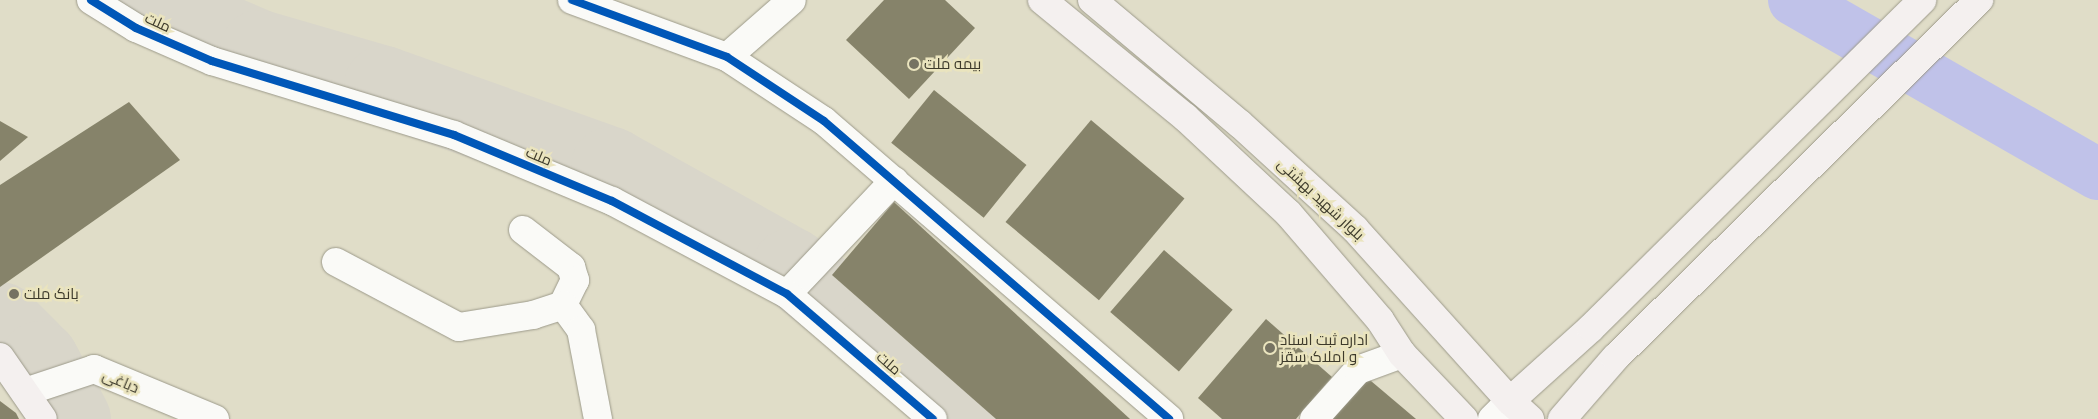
<!DOCTYPE html>
<meta charset="utf-8">
<style>
body{margin:0}
#map{position:relative;width:2098px;height:419px;overflow:hidden;background:#e0ddc8;font-family:"IBM Plex Serif",Cairo,serif}
div>[style]{position:absolute}
[style*='--x']{left:calc(var(--x)*1px);top:calc(var(--y)*1px);width:calc(var(--w)*1px);rotate:calc(var(--a)*1deg)}
.river>*{height:52px;margin:-26px;padding:0 26px;transform-origin:26px;border-radius:26px;background:#c0c2e9}
.taxiway>*{height:79px;margin:-39.5px;padding:0 39.5px;transform-origin:39.5px;border-radius:39.5px;background:#d9d6ca}
.building>*{inset:0;background:#86836a;transform-origin:0 0}
.roads{filter:drop-shadow(0 0 1px #9c9a8a) drop-shadow(0 0 1px #9c9a8a)}
.minor>*{height:28px;margin:-14px;padding:0 14px;transform-origin:14px;border-radius:14px;background:#fafaf7}
.tertiary>*{height:28px;margin:-14px;padding:0 14px;transform-origin:14px;border-radius:14px;background:#fafaf7}
.secondary>*{height:28px;margin:-14px;padding:0 14px;transform-origin:14px;border-radius:14px;background:#f4f0ef}
.cycleway>*{height:8px;margin:-4px;padding:0 4px;transform-origin:4px;border-radius:4px;background:#0057b8}
.dots>*{width:14px;height:14px;translate:-50% -50%;box-sizing:border-box;border:2px solid #eae4be;border-radius:50%}
span{translate:-50% -50%;white-space:nowrap;text-align:center;line-height:1.15;-webkit-text-stroke:5px #eae4be;paint-order:stroke}
.street-label{font-size:15px;color:#3d3a2b}
.poi-label{font-size:15px;color:#3d3a2b}
.left{translate:0 -50%;text-align:left}
</style>
<div id="map">
<div class="river">
<i style="--x:1794;--y:0;--w:350;--a:29.8"></i>
</div>
<div class="taxiway">
<i style="--x:144;--y:0;--w:125;--a:23.1"></i>
<i style="--x:259;--y:49;--w:129;--a:16.2"></i>
<i style="--x:383;--y:85;--w:241;--a:19.6"></i>
<i style="--x:610;--y:166;--w:207;--a:29.2"></i>
<i style="--x:791;--y:267;--w:107;--a:38.2"></i>
<i style="--x:875;--y:333;--w:131;--a:41"></i>
<i style="--x:0;--y:321;--w:55;--a:45"></i>
<i style="--x:39;--y:360;--w:67;--a:61.5"></i>
</div>
<div class="building">
<i style="clip-path:polygon(884px 0,945px 0,975px 28px,909px 99px,846px 40px)"></i>
<i style="left:934px;top:90px;width:119px;height:68px;rotate:39deg"></i>
<i style="clip-path:polygon(129px 102px,180px 160px,0 287px,0 185px)"></i>
<i style="left:1091px;top:120px;width:122px;height:133px;rotate:40deg"></i>
<i style="clip-path:polygon(0 121px,28px 137px,0 161px)"></i>
<i style="clip-path:polygon(894px 202px,1130px 419px,996px 419px,832px 275px)"></i>
<i style="left:1164px;top:250px;width:91px;height:82px;rotate:41deg"></i>
<i style="clip-path:polygon(1266px 319px,1332px 377px,1296px 419px,1222px 419px,1198px 398px)"></i>
<i style="clip-path:polygon(1358px 370px,1416px 419px,1318px 419px)"></i>
<i style="clip-path:polygon(0 401px,16px 413px,19px 419px,0 419px)"></i>
</div>
<div class="roads">
<div class="minor">
<i style="--x:572;--y:0;--w:165;--a:20.2"></i>
<i style="--x:727;--y:57;--w:116;--a:33.4"></i>
<i style="--x:824;--y:121;--w:456;--a:40.8"></i>
<i style="--x:727;--y:57;--w:86;--a:-41.2"></i>
<i style="--x:523;--y:230;--w:61;--a:37.6"></i>
<i style="--x:571;--y:267;--w:14;--a:73"></i>
<i style="--x:575;--y:280;--w:28;--a:116"></i>
<i style="--x:336;--y:262;--w:139;--a:27.9"></i>
<i style="--x:459;--y:327;--w:75;--a:-9.2"></i>
<i style="--x:533;--y:315;--w:32;--a:-18"></i>
<i style="--x:563;--y:305;--w:31;--a:54"></i>
<i style="--x:581;--y:330;--w:91;--a:79.2"></i>
<i style="--x:787;--y:294;--w:156;--a:-46.6"></i>
<i style="--x:25;--y:392;--w:73;--a:-18.4"></i>
<i style="--x:94;--y:369;--w:131;--a:22.5"></i>
<i style="--x:1314;--y:419;--w:66;--a:-48.1"></i>
<i style="--x:1358;--y:370;--w:47;--a:-20"></i>
</div>
<div class="tertiary">
<i style="--x:91;--y:0;--w:53;--a:31.9"></i>
<i style="--x:136;--y:28;--w:83;--a:23.5"></i>
<i style="--x:212;--y:61;--w:253;--a:17"></i>
<i style="--x:454;--y:135;--w:171;--a:22.7"></i>
<i style="--x:612;--y:201;--w:198;--a:28"></i>
<i style="--x:787;--y:294;--w:192;--a:40.6"></i>
<i style="--x:1492;--y:419;--w:25;--a:-45"></i>
</div>
<div class="secondary">
<i style="--x:1042;--y:0;--w:185;--a:39.3"></i>
<i style="--x:1185;--y:117;--w:141;--a:43"></i>
<i style="--x:1288;--y:213;--w:141;--a:49.3"></i>
<i style="--x:1380;--y:320;--w:40;--a:57.1"></i>
<i style="--x:1402;--y:354;--w:90;--a:46.4"></i>
<i style="--x:1092;--y:0;--w:193;--a:40"></i>
<i style="--x:1240;--y:124;--w:156;--a:42.4"></i>
<i style="--x:1355;--y:229;--w:232;--a:48"></i>
<i style="--x:1510;--y:401;--w:27;--a:42"></i>
<i style="--x:0;--y:357;--w:75;--a:55.3"></i>
<i style="--x:1510;--y:401;--w:109;--a:-42"></i>
<i style="--x:1591;--y:328;--w:466;--a:-44.7"></i>
<i style="--x:1562;--y:419;--w:81;--a:-49"></i>
<i style="--x:1615;--y:358;--w:511;--a:-44.52"></i>
</div>
</div>
<div class="cycleway">
<i style="--x:91;--y:0;--w:53;--a:31.9"></i>
<i style="--x:136;--y:28;--w:83;--a:23.5"></i>
<i style="--x:212;--y:61;--w:253;--a:17"></i>
<i style="--x:454;--y:135;--w:171;--a:22.7"></i>
<i style="--x:612;--y:201;--w:198;--a:28"></i>
<i style="--x:787;--y:294;--w:192;--a:40.6"></i>
<i style="--x:572;--y:0;--w:165;--a:20.2"></i>
<i style="--x:727;--y:57;--w:116;--a:33.4"></i>
<i style="--x:824;--y:121;--w:456;--a:40.8"></i>
</div>
<div class="dots">
<i style="left:914px;top:64px;background:#767362"></i>
<i style="left:14px;top:294px;background:#767362"></i>
<i style="left:1270px;top:348px;background:#767362"></i>
</div>
<div class="street-label">
<span style="left:158px;top:22px;rotate:24deg">ملت</span>
<span style="left:539px;top:156px;rotate:23deg">ملت</span>
<span style="left:1321px;top:199px;rotate:43deg">بلوار شهید بهشتی</span>
<span style="left:889px;top:363px;rotate:41deg">ملت</span>
<span style="left:121px;top:381px;rotate:23deg">دباغی</span>
</div>
<div class="poi-label">
<span class="left" style="left:924px;top:64px">بیمه ملت</span>
<span class="left" style="left:24px;top:294px">بانک ملت</span>
<span class="left" style="left:1280px;top:348px">اداره ثبت اسناد<br>و املاک سقز</span>
</div>
</div>
